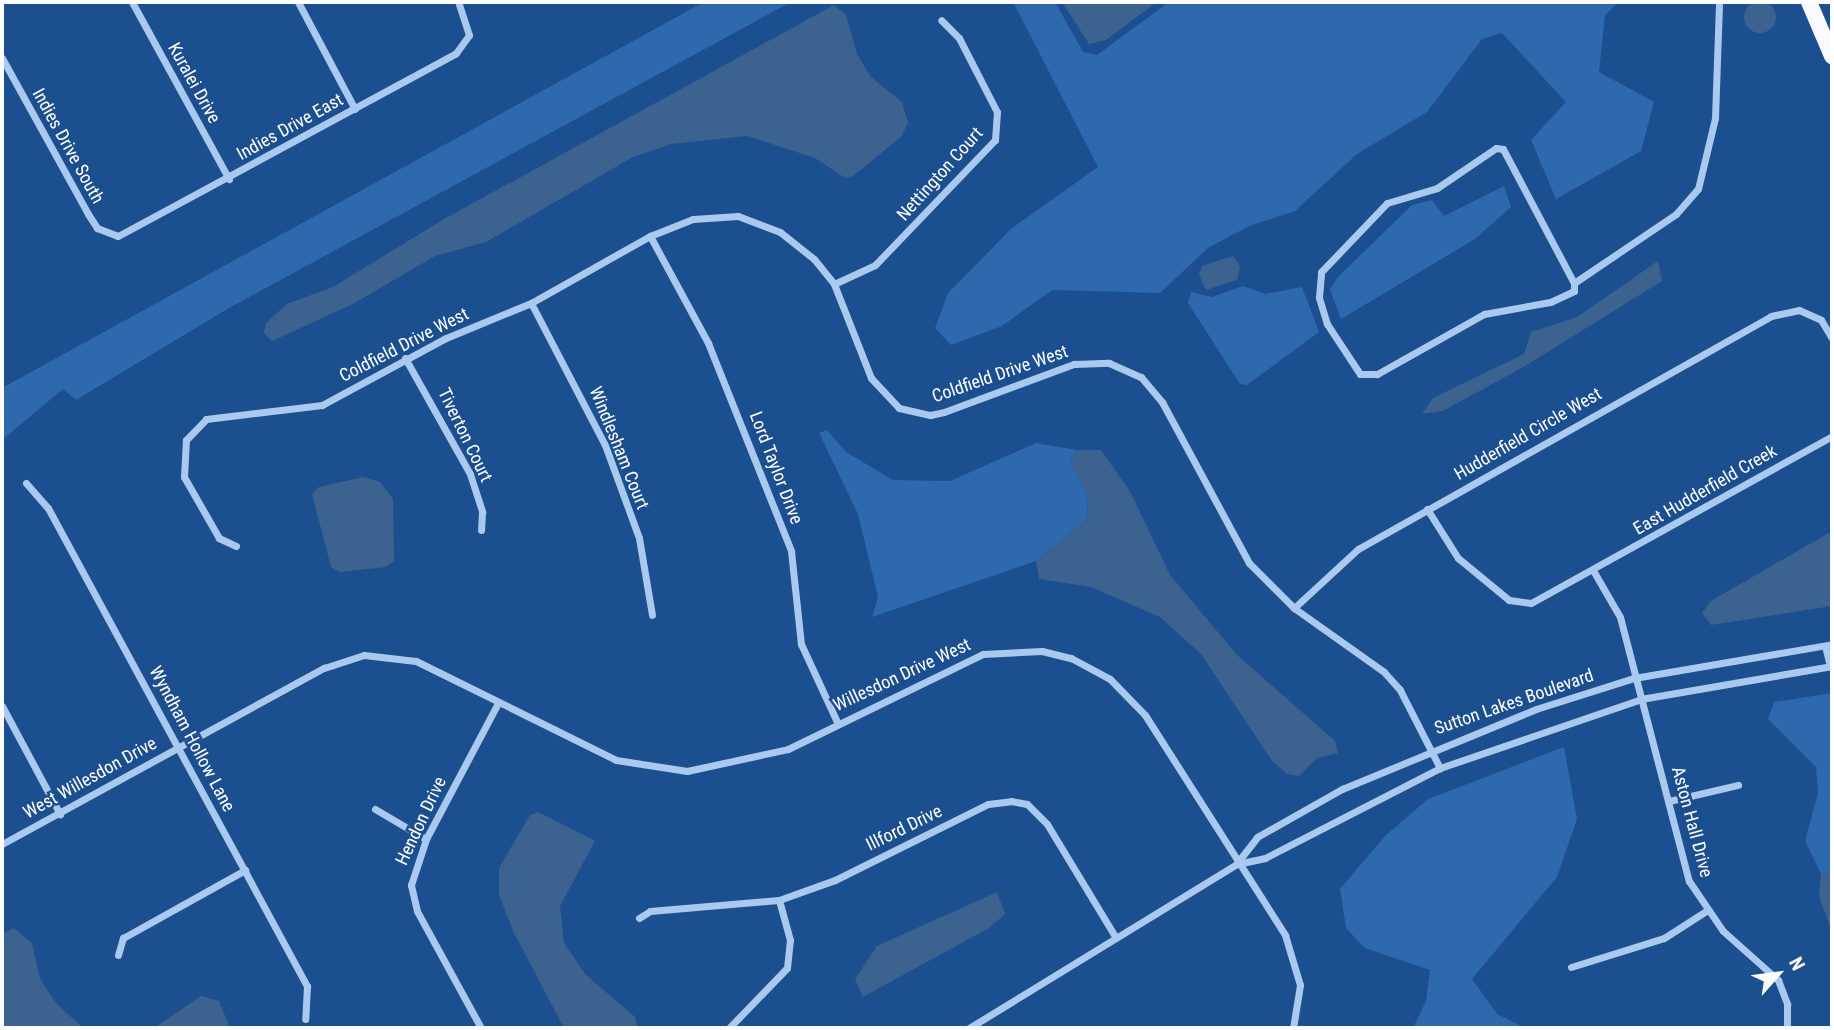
<!DOCTYPE html>
<style>
body{margin:0}
#map{position:relative;width:1834px;height:1030px;overflow:hidden;background:#1b4f8f;font-family:"Roboto Condensed",sans-serif}
div>[style]{position:absolute}
[style*='--x']{left:calc(var(--x)*1px);top:calc(var(--y)*1px);width:calc(var(--w)*1px);rotate:calc(var(--a)*1deg)}
.green>*{inset:0;background:#2e69ad}
.water>*{inset:0;background:#3c6290}
.round{border-radius:50%}
.minor>*{height:7px;margin:-3.5px;padding:0 3.5px;transform-origin:3.5px;border-radius:3.5px;background:#a9c9ee}
.trunk>*{height:16px;margin:-8px;padding:0 8px;transform-origin:8px;border-radius:8px;background:#f8faff}
span{translate:-50% -50%;white-space:nowrap;text-align:center;line-height:1.15;-webkit-text-stroke:5px #1b4f8f;paint-order:stroke}
.street-label{font-size:18px;color:#fff}
.frame{position:absolute;inset:0;border:4px solid #fff;pointer-events:none}
.north{position:absolute;left:1743px;top:939px;width:70px;height:70px;-webkit-text-stroke:5px #1b4f8f;paint-order:stroke;rotate:62deg;font-size:19px;font-weight:700;line-height:28px;text-align:center;color:#fff}
.north::after{content:'';display:block;margin:auto;width:24px;height:32px;background:#fff;clip-path:polygon(50% 0,100% 100%,50% 72%,0 100%)}
</style>
<div id="map">
<div class="green">
<i style="clip-path:polygon(704px 2px,791px 2px,229px 308px,76px 400px,63px 389px,2px 440px,2px 388px)"></i>
<i style="clip-path:polygon(1013px 2px,1055px 2px,1083px 52px,1097px 55px,1169px 2px,1619px 2px,1605px 15px,1599px 72px,1654px 102px,1641px 151px,1556px 199px,1531px 140px,1566px 102px,1502px 33px,1482px 39px,1427px 112px,1357px 154px,1295px 211px,1249px 226px,1208px 248px,1160px 293px,1052px 290px,1002px 326px,951px 345px,935px 328px,948px 293px,1012px 228px,1098px 167px)"></i>
<i style="clip-path:polygon(1504px 186px,1511px 207px,1475px 239px,1341px 319px,1330px 290px,1337px 278px,1412px 205px,1432px 200px,1444px 216px)"></i>
<i style="clip-path:polygon(1243px 286px,1265px 294px,1302px 287px,1319px 332px,1247px 385px,1240px 384px,1188px 303px,1191px 292px,1212px 297px)"></i>
<i style="clip-path:polygon(827px 430px,846px 452px,893px 480px,950px 481px,1036px 443px,1077px 450px,1070px 461px,1088px 496px,1087px 520px,1036px 561px,872px 617px,878px 597px,858px 514px,819px 433px)"></i>
<i style="clip-path:polygon(1832px 693px,1832px 873px,1821px 874px,1805px 841px,1818px 793px,1816px 767px,1768px 719px,1774px 702px)"></i>
<i style="clip-path:polygon(1564px 747px,1577px 819px,1557px 877px,1472px 979px,1497px 1014px,1525px 1028px,1413px 1028px,1426px 1001px,1430px 970px,1365px 948px,1346px 928px,1340px 889px,1385px 836px,1428px 799px)"></i>
</div>
<div class="water">
<i class="round" style="left:1744px;top:1px;width:32px;height:32px"></i>
<i style="clip-path:polygon(1062px 2px,1157px 2px,1106px 40px,1089px 44px)"></i>
<i style="clip-path:polygon(834px 5px,846px 15px,857px 54px,871px 77px,902px 102px,908px 123px,901px 137px,853px 176px,845px 178px,815px 158px,747px 136px,671px 144px,633px 157px,486px 242px,435px 256px,353px 304px,272px 341px,264px 333px,266px 323px,287px 304px,333px 287px,444px 219px)"></i>
<i style="clip-path:polygon(1233px 256px,1240px 266px,1237px 280px,1206px 290px,1199px 274px,1202px 266px)"></i>
<i style="clip-path:polygon(1658px 261px,1662px 281px,1525px 366px,1443px 411px,1422px 414px,1433px 398px,1524px 354px,1531px 332px,1577px 317px)"></i>
<i style="clip-path:polygon(1077px 450px,1101px 450px,1131px 493px,1170px 575px,1237px 655px,1335px 741px,1338px 753px,1317px 758px,1299px 776px,1287px 774px,1272px 761px,1201px 654px,1160px 617px,1091px 587px,1039px 579px,1036px 561px,1087px 520px,1088px 496px,1070px 461px)"></i>
<i style="clip-path:polygon(363px 477px,380px 482px,393px 499px,394px 561px,386px 567px,340px 572px,331px 567px,312px 494px,319px 487px)"></i>
<i style="clip-path:polygon(1832px 531px,1832px 606px,1711px 625px,1702px 613px,1711px 601px)"></i>
<i style="clip-path:polygon(538px 812px,595px 841px,560px 906px,564px 943px,585px 974px,635px 1017px,638px 1028px,564px 1028px,514px 933px,499px 895px,499px 868px,530px 815px)"></i>
<i style="clip-path:polygon(1832px 873px,1832px 932px,1819px 896px,1821px 874px)"></i>
<i style="clip-path:polygon(997px 892px,1005px 914px,989px 928px,863px 997px,855px 979px,877px 946px)"></i>
<i style="clip-path:polygon(14px 928px,32px 943px,40px 979px,56px 1003px,83px 1028px,2px 1028px,2px 934px)"></i>
<i style="clip-path:polygon(201px 996px,219px 1001px,230px 1028px,154px 1028px)"></i>
</div>
<div class="minor">
<i style="--x:132;--y:2;--w:202;--a:61.3"></i>
<i style="--x:298;--y:2;--w:121;--a:62"></i>
<i style="--x:2;--y:58;--w:178;--a:61.1"></i>
<i style="--x:88;--y:214;--w:17;--a:57"></i>
<i style="--x:97;--y:228;--w:22;--a:21"></i>
<i style="--x:118;--y:236;--w:384;--a:-28.4"></i>
<i style="--x:456;--y:53;--w:22;--a:-54"></i>
<i style="--x:469;--y:35;--w:35;--a:-108"></i>
<i style="--x:1496;--y:148;--w:7;--a:8"></i>
<i style="--x:1503;--y:149;--w:152;--a:62.1"></i>
<i style="--x:1574;--y:283;--w:8;--a:90"></i>
<i style="--x:1574;--y:291;--w:26;--a:155"></i>
<i style="--x:1550;--y:302;--w:67;--a:169.7"></i>
<i style="--x:1484;--y:314;--w:123;--a:150.7"></i>
<i style="--x:1377;--y:374;--w:17;--a:180"></i>
<i style="--x:1360;--y:374;--w:60;--a:-123.4"></i>
<i style="--x:1327;--y:324;--w:28;--a:-107"></i>
<i style="--x:1319;--y:297;--w:25;--a:-85"></i>
<i style="--x:1321;--y:272;--w:95;--a:-46.3"></i>
<i style="--x:1387;--y:203;--w:52;--a:-16.7"></i>
<i style="--x:1437;--y:188;--w:71;--a:-34.1"></i>
<i style="--x:650;--y:236;--w:122;--a:61.5"></i>
<i style="--x:708;--y:343;--w:224;--a:68.2"></i>
<i style="--x:791;--y:551;--w:94;--a:83.9"></i>
<i style="--x:801;--y:644;--w:86;--a:65.2"></i>
<i style="--x:1574;--y:283;--w:123;--a:-34.1"></i>
<i style="--x:1676;--y:214;--w:33;--a:-49"></i>
<i style="--x:1698;--y:189;--w:73;--a:-76.5"></i>
<i style="--x:1715;--y:118;--w:116;--a:-88"></i>
<i style="--x:834;--y:284;--w:45;--a:-24.9"></i>
<i style="--x:875;--y:265;--w:173;--a:-46.2"></i>
<i style="--x:995;--y:140;--w:28;--a:-86"></i>
<i style="--x:997;--y:112;--w:83;--a:-117.2"></i>
<i style="--x:959;--y:38;--w:25;--a:-135"></i>
<i style="--x:531;--y:303;--w:160;--a:62.5"></i>
<i style="--x:605;--y:445;--w:99;--a:69.9"></i>
<i style="--x:639;--y:538;--w:78;--a:80.4"></i>
<i style="--x:405;--y:358;--w:133;--a:60.7"></i>
<i style="--x:470;--y:474;--w:40;--a:72"></i>
<i style="--x:482;--y:512;--w:18;--a:93"></i>
<i style="--x:26;--y:483;--w:33;--a:49"></i>
<i style="--x:48;--y:508;--w:544;--a:61.55"></i>
<i style="--x:307;--y:986;--w:33;--a:93"></i>
<i style="--x:1427;--y:509;--w:58;--a:57.7"></i>
<i style="--x:1458;--y:558;--w:66;--a:39.5"></i>
<i style="--x:1509;--y:600;--w:22;--a:8"></i>
<i style="--x:1531;--y:603;--w:344;--a:-29"></i>
<i style="--x:236;--y:546;--w:19;--a:-155"></i>
<i style="--x:219;--y:538;--w:70;--a:-119.8"></i>
<i style="--x:184;--y:477;--w:37;--a:-87"></i>
<i style="--x:186;--y:440;--w:29;--a:-46"></i>
<i style="--x:206;--y:419;--w:117;--a:-6.9"></i>
<i style="--x:322;--y:405;--w:141;--a:-28.4"></i>
<i style="--x:446;--y:338;--w:92;--a:-22.4"></i>
<i style="--x:531;--y:303;--w:137;--a:-29.4"></i>
<i style="--x:650;--y:236;--w:46;--a:-21.6"></i>
<i style="--x:693;--y:219;--w:45;--a:-3.8"></i>
<i style="--x:738;--y:216;--w:45;--a:20.9"></i>
<i style="--x:780;--y:232;--w:43;--a:38.5"></i>
<i style="--x:814;--y:259;--w:32;--a:51"></i>
<i style="--x:834;--y:284;--w:101;--a:68.5"></i>
<i style="--x:871;--y:378;--w:41;--a:47"></i>
<i style="--x:899;--y:408;--w:32;--a:13"></i>
<i style="--x:930;--y:415;--w:14;--a:-12"></i>
<i style="--x:944;--y:412;--w:139;--a:-20.3"></i>
<i style="--x:1074;--y:364;--w:35;--a:-2"></i>
<i style="--x:1109;--y:363;--w:35;--a:24"></i>
<i style="--x:1141;--y:377;--w:33;--a:50"></i>
<i style="--x:1162;--y:402;--w:183;--a:61.6"></i>
<i style="--x:1249;--y:563;--w:64;--a:45"></i>
<i style="--x:1294;--y:608;--w:110;--a:35.4"></i>
<i style="--x:1384;--y:672;--w:24;--a:48"></i>
<i style="--x:1400;--y:690;--w:88;--a:62.9"></i>
<i style="--x:1594;--y:572;--w:52;--a:60"></i>
<i style="--x:1620;--y:617;--w:273;--a:75.4"></i>
<i style="--x:1689;--y:881;--w:60;--a:55.8"></i>
<i style="--x:1723;--y:931;--w:74;--a:41.7"></i>
<i style="--x:1778;--y:980;--w:26;--a:69"></i>
<i style="--x:1787;--y:1004;--w:24;--a:90"></i>
<i style="--x:1294;--y:608;--w:87;--a:-42.7"></i>
<i style="--x:1358;--y:549;--w:474;--a:-29.4"></i>
<i style="--x:1771;--y:316;--w:29;--a:-12"></i>
<i style="--x:1799;--y:310;--w:24;--a:24"></i>
<i style="--x:1821;--y:320;--w:21;--a:59"></i>
<i style="--x:1825;--y:646;--w:21;--a:76"></i>
<i style="--x:2;--y:706;--w:123;--a:61.8"></i>
<i style="--x:1669;--y:801;--w:71;--a:-13.1"></i>
<i style="--x:375;--y:809;--w:59;--a:30.5"></i>
<i style="--x:2;--y:844;--w:367;--a:-28.7"></i>
<i style="--x:324;--y:668;--w:42;--a:-18"></i>
<i style="--x:364;--y:655;--w:52;--a:6.6"></i>
<i style="--x:416;--y:661;--w:223;--a:26.3"></i>
<i style="--x:616;--y:760;--w:72;--a:8.8"></i>
<i style="--x:687;--y:771;--w:103;--a:-12.3"></i>
<i style="--x:788;--y:749;--w:217;--a:-26"></i>
<i style="--x:983;--y:654;--w:59;--a:-2.9"></i>
<i style="--x:1042;--y:651;--w:30;--a:14"></i>
<i style="--x:1071;--y:658;--w:44;--a:28.3"></i>
<i style="--x:1110;--y:679;--w:50;--a:45.8"></i>
<i style="--x:1145;--y:715;--w:261;--a:57.5"></i>
<i style="--x:1285;--y:935;--w:52;--a:73.3"></i>
<i style="--x:1300;--y:985;--w:44;--a:99.2"></i>
<i style="--x:1237;--y:863;--w:33;--a:-52"></i>
<i style="--x:1257;--y:837;--w:98;--a:-29.5"></i>
<i style="--x:1342;--y:789;--w:210;--a:-22.4"></i>
<i style="--x:1536;--y:709;--w:103;--a:-17.6"></i>
<i style="--x:1634;--y:678;--w:201;--a:-9.7"></i>
<i style="--x:639;--y:918;--w:13;--a:-32"></i>
<i style="--x:650;--y:911;--w:129;--a:-4.9"></i>
<i style="--x:779;--y:900;--w:59;--a:-19.7"></i>
<i style="--x:835;--y:880;--w:171;--a:-26.4"></i>
<i style="--x:988;--y:804;--w:23;--a:-7"></i>
<i style="--x:1011;--y:801;--w:16;--a:11"></i>
<i style="--x:1027;--y:804;--w:28;--a:45"></i>
<i style="--x:1047;--y:824;--w:133;--a:58.8"></i>
<i style="--x:118;--y:955;--w:18;--a:-74"></i>
<i style="--x:123;--y:938;--w:140;--a:-29.1"></i>
<i style="--x:1571;--y:967;--w:97;--a:-17.3"></i>
<i style="--x:1664;--y:938;--w:50;--a:-32.7"></i>
<i style="--x:481;--y:1028;--w:133;--a:-118.7"></i>
<i style="--x:417;--y:911;--w:27;--a:-103"></i>
<i style="--x:411;--y:885;--w:48;--a:-71.9"></i>
<i style="--x:426;--y:839;--w:154;--a:-62.1"></i>
<i style="--x:729;--y:1028;--w:83;--a:-46"></i>
<i style="--x:787;--y:968;--w:28;--a:-84"></i>
<i style="--x:790;--y:940;--w:41;--a:-105.4"></i>
<i style="--x:969;--y:1028;--w:314;--a:-31.5"></i>
<i style="--x:1237;--y:864;--w:29;--a:-12"></i>
<i style="--x:1265;--y:858;--w:197;--a:-27.2"></i>
<i style="--x:1440;--y:768;--w:213;--a:-18.9"></i>
<i style="--x:1641;--y:699;--w:194;--a:-9.8"></i>
</div>
<div class="trunk">
<i style="--x:1809;--y:2;--w:59;--a:66.9"></i>
</div>
<div class="street-label">
<span style="left:194px;top:83px;rotate:61deg">Kuralei Drive</span>
<span style="left:290px;top:127px;rotate:-29deg">Indies Drive East</span>
<span style="left:68px;top:146px;rotate:61deg">Indies Drive South</span>
<span style="left:940px;top:174px;rotate:-48deg">Nettington Court</span>
<span style="left:404px;top:345px;rotate:-27deg">Coldfield Drive West</span>
<span style="left:1000px;top:374px;rotate:-19deg">Coldfield Drive West</span>
<span style="left:1528px;top:434px;rotate:-30deg">Hudderfield Circle West</span>
<span style="left:465px;top:435px;rotate:64deg">Tiverton Court</span>
<span style="left:619px;top:448px;rotate:68deg">Windlesham Court</span>
<span style="left:776px;top:468px;rotate:69deg">Lord Taylor Drive</span>
<span style="left:1705px;top:490px;rotate:-30deg">East Hudderfield Creek</span>
<span style="left:902px;top:675px;rotate:-25deg">Willesdon Drive West</span>
<span style="left:1514px;top:702px;rotate:-19deg">Sutton Lakes Boulevard</span>
<span style="left:192px;top:739px;rotate:62deg">Wyndham Hollow Lane</span>
<span style="left:90px;top:778px;rotate:-29deg">West Willesdon Drive</span>
<span style="left:421px;top:821px;rotate:-65deg">Hendon Drive</span>
<span style="left:1692px;top:822px;rotate:75deg">Aston Hall Drive</span>
<span style="left:904px;top:828px;rotate:-26deg">Illford Drive</span>
</div>
<div class="frame"></div>
<div class="north">N</div>
</div>
